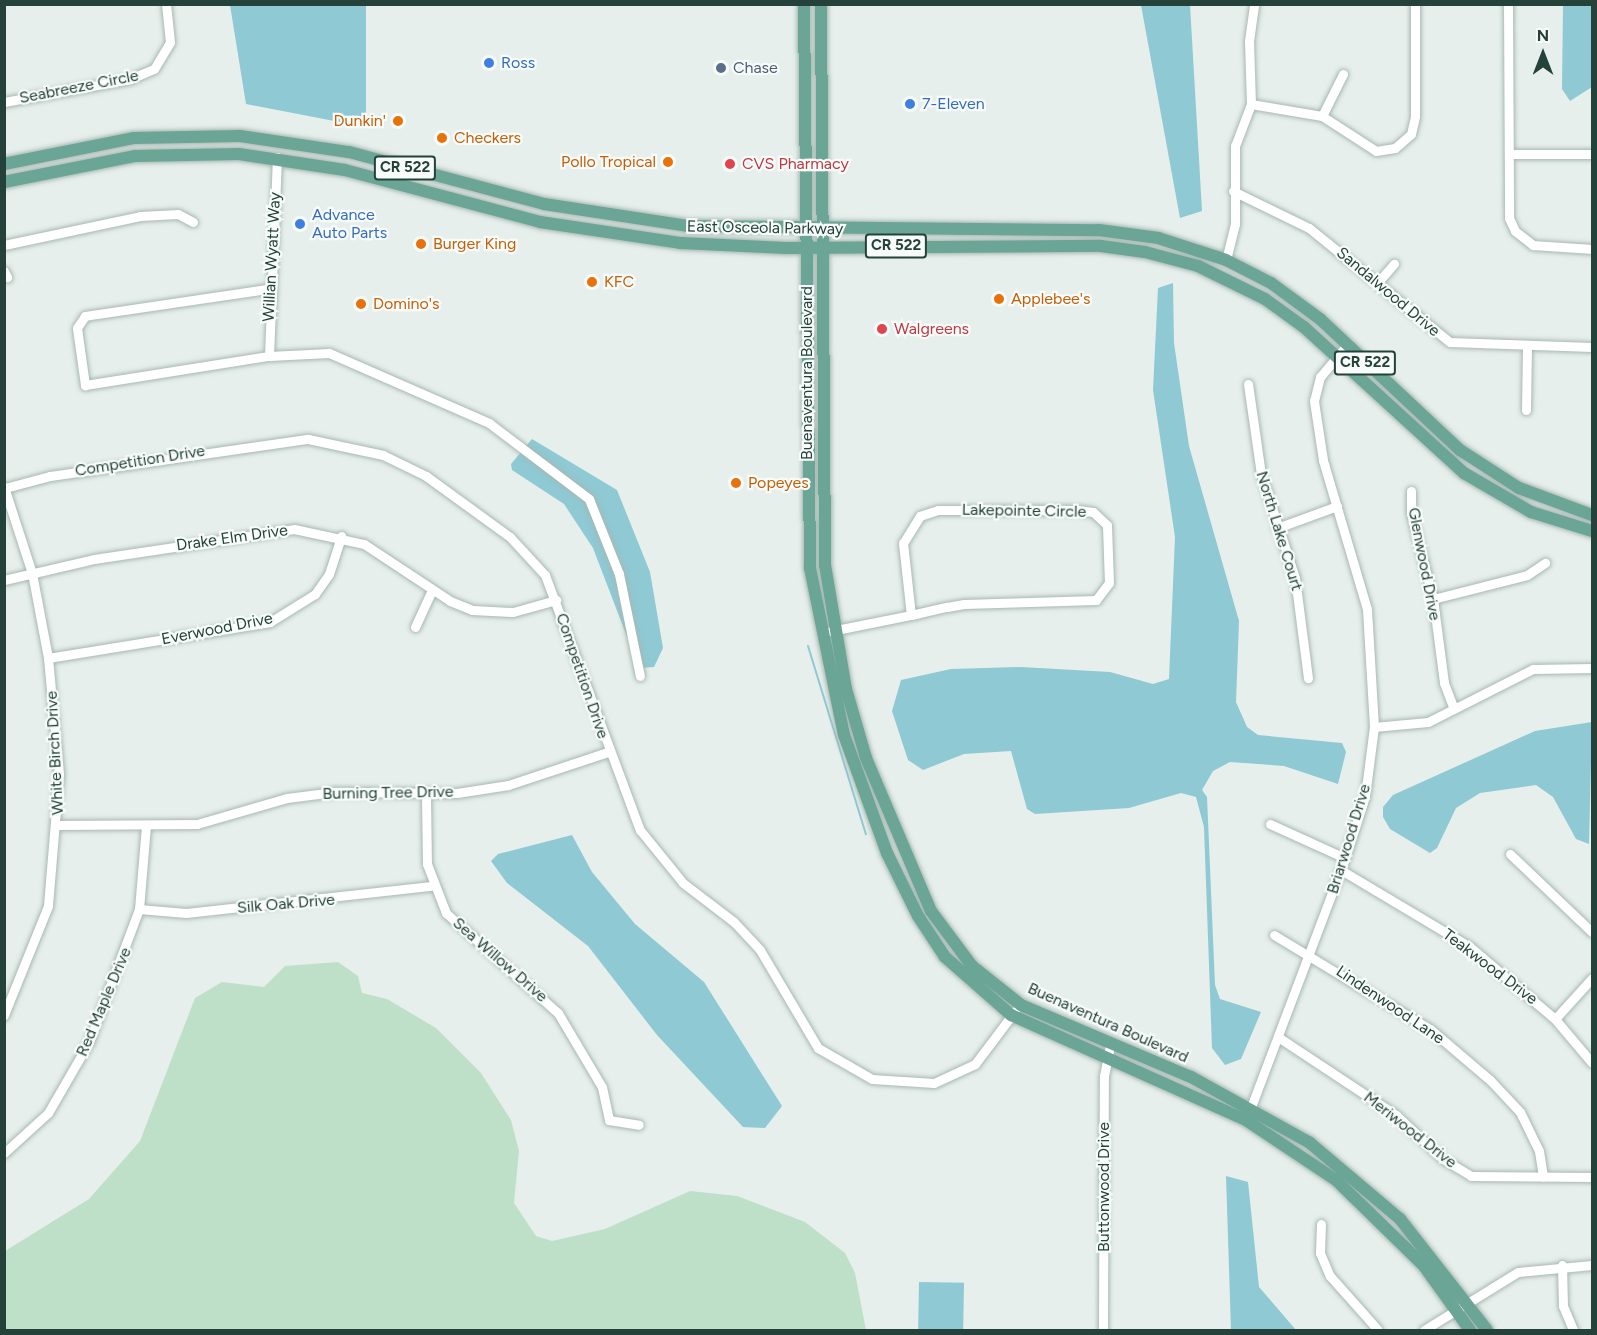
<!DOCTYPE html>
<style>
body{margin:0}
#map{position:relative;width:1597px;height:1335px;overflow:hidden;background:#e6efeb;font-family:Figtree,sans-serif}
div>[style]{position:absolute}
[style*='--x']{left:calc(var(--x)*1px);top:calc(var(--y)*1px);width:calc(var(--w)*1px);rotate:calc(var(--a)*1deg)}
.green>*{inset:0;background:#bfe0c8}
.water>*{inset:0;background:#8ec9d4;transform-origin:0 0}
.stream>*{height:2px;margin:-1px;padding:0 1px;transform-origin:1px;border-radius:1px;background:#8ec9d4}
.roads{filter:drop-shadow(0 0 2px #a8b8b2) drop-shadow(0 0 2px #a8b8b2)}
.minor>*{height:9px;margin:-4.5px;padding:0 4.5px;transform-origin:4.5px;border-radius:4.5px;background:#fff}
.major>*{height:12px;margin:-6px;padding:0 6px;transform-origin:6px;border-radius:6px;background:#6aa596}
.dots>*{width:16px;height:16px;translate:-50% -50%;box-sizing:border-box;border:3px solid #f7fbf9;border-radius:50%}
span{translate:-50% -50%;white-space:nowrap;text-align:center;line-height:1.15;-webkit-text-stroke:4.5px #f7fbf9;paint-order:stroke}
.shield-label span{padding:2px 4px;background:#f7fbf9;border:2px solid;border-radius:4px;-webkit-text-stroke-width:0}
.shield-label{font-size:15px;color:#24423a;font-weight:700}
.shop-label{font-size:16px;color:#366cbe}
.left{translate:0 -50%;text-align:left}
.service-label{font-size:16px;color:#4e5e75}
.street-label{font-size:16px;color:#24423a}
.food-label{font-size:16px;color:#c56008}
.right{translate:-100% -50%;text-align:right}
.health-label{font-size:16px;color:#be3a42}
.frame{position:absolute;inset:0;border:6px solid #24423a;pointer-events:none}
.north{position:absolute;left:1513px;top:24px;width:60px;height:60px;-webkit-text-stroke:4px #f7fbf9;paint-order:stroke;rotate:0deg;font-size:16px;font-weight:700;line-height:24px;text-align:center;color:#24423a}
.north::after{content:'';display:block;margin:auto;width:21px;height:27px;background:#24423a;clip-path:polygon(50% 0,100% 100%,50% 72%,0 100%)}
</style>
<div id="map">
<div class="green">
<i style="clip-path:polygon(338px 962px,358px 976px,362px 993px,387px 999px,436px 1028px,481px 1073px,511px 1120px,519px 1151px,514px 1203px,536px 1236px,552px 1241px,605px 1229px,690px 1191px,737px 1196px,805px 1222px,845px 1253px,855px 1273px,866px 1330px,5px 1330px,5px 1251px,89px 1199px,140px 1141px,195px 998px,222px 982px,264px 987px,285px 966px)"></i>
</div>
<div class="water">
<i style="clip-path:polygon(230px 5px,366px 5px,366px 121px,355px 125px,246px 104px)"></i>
<i style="clip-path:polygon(1141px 5px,1190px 5px,1202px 211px,1180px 218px)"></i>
<i style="clip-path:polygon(1563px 5px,1592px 5px,1592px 87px,1570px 101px,1562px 89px)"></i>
<i style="clip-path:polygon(1173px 283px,1174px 343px,1189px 446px,1239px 621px,1236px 702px,1247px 727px,1258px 735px,1342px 743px,1346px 752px,1338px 784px,1284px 766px,1230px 762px,1213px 771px,1202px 790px,1207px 797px,1215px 985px,1220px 999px,1261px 1012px,1241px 1059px,1225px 1065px,1212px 1048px,1204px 827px,1196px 797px,1181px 793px,1129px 808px,1035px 814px,1027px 809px,1011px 751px,964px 754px,923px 770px,908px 760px,892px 711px,901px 680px,951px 669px,1021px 667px,1110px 672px,1153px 684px,1169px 679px,1175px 537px,1153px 390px,1158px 288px)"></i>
<i style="clip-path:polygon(532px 439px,617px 490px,650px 572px,663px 648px,654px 667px,639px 668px,593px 548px,564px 504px,512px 470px,511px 464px)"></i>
<i style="clip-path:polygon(1592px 722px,1589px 844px,1576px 839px,1553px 797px,1536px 785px,1480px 793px,1456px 808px,1437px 848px,1430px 853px,1390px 829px,1383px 817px,1383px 807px,1393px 795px,1535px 731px)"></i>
<i style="clip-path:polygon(572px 835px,592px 872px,635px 924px,704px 982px,782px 1106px,765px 1128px,743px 1127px,657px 1035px,588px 946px,507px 883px,491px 861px,498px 854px)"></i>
<i style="clip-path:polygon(1226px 1176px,1248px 1182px,1259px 1287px,1296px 1330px,1231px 1330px)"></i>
<i style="left:919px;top:1282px;width:45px;height:48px;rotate:1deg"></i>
</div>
<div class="stream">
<i style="--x:808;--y:646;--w:197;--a:72.9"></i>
</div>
<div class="roads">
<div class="minor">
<i style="--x:1508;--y:4;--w:214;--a:89.7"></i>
<i style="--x:1509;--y:218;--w:14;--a:65"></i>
<i style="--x:1515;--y:231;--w:23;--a:38"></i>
<i style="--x:1533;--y:245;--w:59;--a:3.9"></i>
<i style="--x:4;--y:102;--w:128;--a:-10.3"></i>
<i style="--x:130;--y:79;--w:26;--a:-23"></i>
<i style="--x:154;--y:69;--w:31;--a:-59"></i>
<i style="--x:170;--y:42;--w:38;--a:-96"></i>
<i style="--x:1251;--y:104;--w:72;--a:9.6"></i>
<i style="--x:1322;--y:116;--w:64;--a:32.9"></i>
<i style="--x:1376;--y:151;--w:19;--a:-9"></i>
<i style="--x:1395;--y:148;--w:21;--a:-41"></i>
<i style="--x:1411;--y:134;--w:18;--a:-77"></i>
<i style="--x:1415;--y:116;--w:112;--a:-90"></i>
<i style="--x:1322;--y:116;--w:47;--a:-63.4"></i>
<i style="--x:1509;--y:154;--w:83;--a:0"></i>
<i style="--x:1233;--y:191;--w:85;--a:26"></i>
<i style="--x:1309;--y:228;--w:181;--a:39"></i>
<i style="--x:1450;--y:342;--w:142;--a:2"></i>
<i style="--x:4;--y:245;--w:139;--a:-12"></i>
<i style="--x:140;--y:216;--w:38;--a:-3"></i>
<i style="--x:178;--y:214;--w:17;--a:28"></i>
<i style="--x:1226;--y:260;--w:37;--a:-76"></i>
<i style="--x:1235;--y:224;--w:78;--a:-90"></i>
<i style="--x:1235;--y:146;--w:45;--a:-69.1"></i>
<i style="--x:1251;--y:104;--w:63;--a:-91.8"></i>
<i style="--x:1249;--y:41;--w:37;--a:-82"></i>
<i style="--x:4;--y:271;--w:7;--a:63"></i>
<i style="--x:1379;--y:281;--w:23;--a:-49"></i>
<i style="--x:267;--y:289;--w:184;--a:171.6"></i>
<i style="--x:85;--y:316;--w:14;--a:124"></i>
<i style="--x:77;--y:328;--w:58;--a:82"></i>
<i style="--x:85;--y:385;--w:186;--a:-9"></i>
<i style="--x:269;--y:356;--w:60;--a:-2.9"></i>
<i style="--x:329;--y:353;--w:175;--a:23.6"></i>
<i style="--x:489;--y:423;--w:126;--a:37.2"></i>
<i style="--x:589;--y:499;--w:81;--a:68.2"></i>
<i style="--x:619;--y:574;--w:104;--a:78.4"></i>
<i style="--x:269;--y:356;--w:199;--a:-87.7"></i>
<i style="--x:1248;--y:384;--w:91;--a:81.8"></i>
<i style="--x:1261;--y:474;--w:109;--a:71.9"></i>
<i style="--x:1295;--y:578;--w:101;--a:82.6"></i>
<i style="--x:1526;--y:410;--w:64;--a:-89.1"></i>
<i style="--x:4;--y:487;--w:90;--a:72"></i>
<i style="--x:32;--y:573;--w:86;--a:79.3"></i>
<i style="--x:48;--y:658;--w:117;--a:84.6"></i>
<i style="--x:59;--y:774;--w:132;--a:94.8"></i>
<i style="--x:48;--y:906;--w:118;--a:112"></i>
<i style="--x:5;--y:488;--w:47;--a:-14.9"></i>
<i style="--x:50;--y:476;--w:261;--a:-8.2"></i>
<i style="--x:308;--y:439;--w:77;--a:12"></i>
<i style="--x:383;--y:455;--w:48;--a:26"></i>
<i style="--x:426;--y:476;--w:104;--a:36"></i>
<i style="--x:510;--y:537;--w:52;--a:47.4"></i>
<i style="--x:545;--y:575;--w:272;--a:69.6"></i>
<i style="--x:640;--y:830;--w:68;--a:50.9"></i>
<i style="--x:683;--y:883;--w:64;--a:37.4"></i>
<i style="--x:734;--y:922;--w:38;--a:47"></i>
<i style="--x:760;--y:950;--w:114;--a:59.4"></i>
<i style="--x:818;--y:1048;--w:62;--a:29.9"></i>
<i style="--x:872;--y:1079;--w:62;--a:3.7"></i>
<i style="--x:934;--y:1083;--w:45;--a:-24.9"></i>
<i style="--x:975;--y:1064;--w:66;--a:-53"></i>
<i style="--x:1411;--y:491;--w:22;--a:90"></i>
<i style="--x:1411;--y:513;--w:89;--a:75.7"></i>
<i style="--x:1433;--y:599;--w:85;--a:82.5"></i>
<i style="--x:1444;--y:683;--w:26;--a:69"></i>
<i style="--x:1277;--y:528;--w:64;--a:-20.1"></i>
<i style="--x:4;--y:580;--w:92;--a:-13.1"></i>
<i style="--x:94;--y:559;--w:202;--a:-8.5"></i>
<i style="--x:294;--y:529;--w:72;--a:12.1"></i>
<i style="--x:364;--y:544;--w:103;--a:33.5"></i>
<i style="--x:450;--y:601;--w:24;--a:22"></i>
<i style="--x:472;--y:610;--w:41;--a:2.8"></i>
<i style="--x:513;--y:612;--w:45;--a:-15.6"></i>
<i style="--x:1433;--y:599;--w:97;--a:-14.3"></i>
<i style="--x:1527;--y:575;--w:22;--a:-34"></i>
<i style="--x:415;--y:627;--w:41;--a:-65.3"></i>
<i style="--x:831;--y:631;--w:82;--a:-11.3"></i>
<i style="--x:911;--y:615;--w:37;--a:-13"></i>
<i style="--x:947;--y:607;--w:17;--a:-10"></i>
<i style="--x:964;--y:604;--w:132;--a:-1.7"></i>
<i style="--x:1096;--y:600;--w:21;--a:-53"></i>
<i style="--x:1109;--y:583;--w:58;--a:-92"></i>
<i style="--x:1107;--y:525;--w:19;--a:-137"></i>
<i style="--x:1093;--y:512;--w:16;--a:-173"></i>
<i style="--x:1077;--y:510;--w:139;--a:180"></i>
<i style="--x:938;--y:510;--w:19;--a:162"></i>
<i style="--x:920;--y:516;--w:32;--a:122"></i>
<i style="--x:903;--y:543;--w:72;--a:83.7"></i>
<i style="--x:48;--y:658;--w:225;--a:-9.2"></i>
<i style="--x:270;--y:622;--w:53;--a:-31.9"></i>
<i style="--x:315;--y:594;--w:24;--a:-55"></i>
<i style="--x:329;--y:574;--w:40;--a:-72"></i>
<i style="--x:1374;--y:727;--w:54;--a:-5.3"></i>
<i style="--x:1428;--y:722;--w:118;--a:-26.8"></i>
<i style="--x:1533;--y:669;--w:59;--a:-1"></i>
<i style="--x:426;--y:795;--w:69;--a:89.2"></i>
<i style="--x:427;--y:864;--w:53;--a:68.8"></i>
<i style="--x:446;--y:913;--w:150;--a:41.8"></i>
<i style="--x:558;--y:1013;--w:86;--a:59.3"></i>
<i style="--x:602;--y:1087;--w:34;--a:78"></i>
<i style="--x:609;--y:1120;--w:30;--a:9"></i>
<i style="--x:1270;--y:824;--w:82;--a:24.4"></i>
<i style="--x:58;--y:825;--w:139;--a:-0.4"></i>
<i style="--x:197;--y:824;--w:94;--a:-16.1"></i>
<i style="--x:287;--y:798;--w:47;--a:-7.3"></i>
<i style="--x:334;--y:792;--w:123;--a:0.5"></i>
<i style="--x:457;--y:793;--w:52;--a:-8.9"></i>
<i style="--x:508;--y:785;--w:105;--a:-18.3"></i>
<i style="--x:1510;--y:854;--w:113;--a:43.6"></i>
<i style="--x:1341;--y:870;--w:150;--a:30.8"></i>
<i style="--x:1470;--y:947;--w:111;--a:40.3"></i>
<i style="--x:1555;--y:1019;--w:57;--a:49.9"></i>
<i style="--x:139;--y:909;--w:47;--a:4.9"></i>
<i style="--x:186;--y:913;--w:247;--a:-6.3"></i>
<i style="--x:1274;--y:935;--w:182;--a:31.1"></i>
<i style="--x:1430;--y:1029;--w:79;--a:40.4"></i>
<i style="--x:1490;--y:1080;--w:44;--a:46.8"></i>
<i style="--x:1520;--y:1112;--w:43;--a:64"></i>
<i style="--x:1539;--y:1151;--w:26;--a:81"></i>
<i style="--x:1555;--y:1019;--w:55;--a:-47.9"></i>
<i style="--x:1278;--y:1037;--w:141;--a:33.5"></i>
<i style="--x:1396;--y:1115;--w:64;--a:43.1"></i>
<i style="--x:1443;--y:1159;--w:33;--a:31"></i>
<i style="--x:1471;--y:1176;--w:121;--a:0.5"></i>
<i style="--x:1248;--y:1115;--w:275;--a:-69.3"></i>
<i style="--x:1345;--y:858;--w:65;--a:-72.1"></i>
<i style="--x:1365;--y:796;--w:70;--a:-82.6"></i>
<i style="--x:1374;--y:727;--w:118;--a:-93.4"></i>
<i style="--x:1367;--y:609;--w:155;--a:-106.5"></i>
<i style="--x:1323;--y:460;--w:60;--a:-98.7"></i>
<i style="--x:1314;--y:401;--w:25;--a:-76"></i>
<i style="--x:1320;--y:377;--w:42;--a:-49.8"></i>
<i style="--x:4;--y:1153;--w:59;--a:-42.3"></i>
<i style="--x:48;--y:1113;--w:82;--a:-60"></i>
<i style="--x:89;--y:1042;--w:142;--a:-69.4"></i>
<i style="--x:139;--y:909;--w:83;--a:-85.2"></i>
<i style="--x:1321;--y:1224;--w:29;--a:92"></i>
<i style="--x:1320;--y:1253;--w:25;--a:67"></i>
<i style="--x:1330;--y:1276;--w:72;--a:48.4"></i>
<i style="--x:1562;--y:1265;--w:41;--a:88.6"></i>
<i style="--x:1563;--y:1306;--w:26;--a:67"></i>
<i style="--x:1103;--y:1330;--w:254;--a:-89.8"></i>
<i style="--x:1104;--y:1076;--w:32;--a:-79"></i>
<i style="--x:1424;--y:1330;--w:110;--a:-31.7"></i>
<i style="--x:1518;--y:1272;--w:74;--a:-5.4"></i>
</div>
<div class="major">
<i style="--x:804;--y:4;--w:564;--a:89.39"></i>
<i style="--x:810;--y:568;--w:170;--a:78.5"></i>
<i style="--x:844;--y:735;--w:126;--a:70"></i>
<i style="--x:887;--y:853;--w:70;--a:63.8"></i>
<i style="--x:918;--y:916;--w:49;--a:56.6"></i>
<i style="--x:945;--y:957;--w:88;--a:41.3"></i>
<i style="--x:1011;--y:1015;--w:257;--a:24.1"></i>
<i style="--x:1246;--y:1120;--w:108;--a:33.7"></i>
<i style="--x:1336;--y:1180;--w:123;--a:44.3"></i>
<i style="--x:1424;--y:1266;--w:79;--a:54.3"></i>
<i style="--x:821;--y:4;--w:561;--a:89.59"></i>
<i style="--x:825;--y:565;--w:126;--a:80.4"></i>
<i style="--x:846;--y:689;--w:72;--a:73.8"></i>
<i style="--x:866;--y:758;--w:166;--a:67"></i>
<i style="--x:931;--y:911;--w:69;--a:53.3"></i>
<i style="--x:972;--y:966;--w:63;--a:38.5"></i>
<i style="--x:1021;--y:1005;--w:185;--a:23"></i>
<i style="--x:1191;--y:1077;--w:136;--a:29"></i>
<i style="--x:1310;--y:1143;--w:118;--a:40.2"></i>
<i style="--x:1400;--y:1219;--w:141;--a:51.9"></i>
<i style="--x:4;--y:164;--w:133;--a:-11.3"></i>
<i style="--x:134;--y:138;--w:106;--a:-1.1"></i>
<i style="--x:240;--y:136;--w:110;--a:8.4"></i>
<i style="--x:349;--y:152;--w:202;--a:14.9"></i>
<i style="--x:544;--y:204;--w:145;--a:8.7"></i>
<i style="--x:687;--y:226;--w:412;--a:0.6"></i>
<i style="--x:1099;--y:230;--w:60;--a:7.7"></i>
<i style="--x:1158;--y:238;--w:71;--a:17.9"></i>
<i style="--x:1226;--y:260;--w:51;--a:27.1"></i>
<i style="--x:1271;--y:283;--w:61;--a:36.3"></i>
<i style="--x:1320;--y:319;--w:192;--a:43.1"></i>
<i style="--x:1460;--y:450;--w:70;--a:32.8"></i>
<i style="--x:1519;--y:488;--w:78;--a:20.3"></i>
<i style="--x:4;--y:182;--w:134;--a:-11.2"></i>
<i style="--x:135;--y:156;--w:104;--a:-1.1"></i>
<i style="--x:239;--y:154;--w:107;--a:8.6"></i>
<i style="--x:345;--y:170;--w:202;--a:14.9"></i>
<i style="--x:540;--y:222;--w:143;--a:8.5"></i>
<i style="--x:681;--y:243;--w:105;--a:2.7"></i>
<i style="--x:786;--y:248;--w:315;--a:-0.4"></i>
<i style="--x:1101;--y:246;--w:44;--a:7.8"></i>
<i style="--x:1145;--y:252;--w:55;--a:14.8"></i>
<i style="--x:1198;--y:266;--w:75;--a:26.2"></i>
<i style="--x:1265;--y:299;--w:48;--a:35.7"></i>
<i style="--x:1304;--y:327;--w:217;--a:42.4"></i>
<i style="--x:1464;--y:473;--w:78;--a:30.2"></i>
<i style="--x:1531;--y:512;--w:64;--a:17.3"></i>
</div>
</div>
<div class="dots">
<i style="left:489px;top:63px;background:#3f7fe0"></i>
<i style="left:721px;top:68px;background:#5c6f8a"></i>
<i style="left:910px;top:104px;background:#3f7fe0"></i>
<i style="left:398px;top:121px;background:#e8710a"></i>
<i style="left:442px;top:138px;background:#e8710a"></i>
<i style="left:668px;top:162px;background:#e8710a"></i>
<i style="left:730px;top:164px;background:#e0444e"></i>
<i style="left:300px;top:224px;background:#3f7fe0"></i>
<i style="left:421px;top:244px;background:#e8710a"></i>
<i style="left:592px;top:282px;background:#e8710a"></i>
<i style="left:999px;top:299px;background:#e8710a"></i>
<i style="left:361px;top:304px;background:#e8710a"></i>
<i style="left:882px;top:329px;background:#e0444e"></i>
<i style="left:736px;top:483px;background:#e8710a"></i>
</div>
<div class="shield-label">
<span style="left:405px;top:168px">CR 522</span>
<span style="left:896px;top:246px">CR 522</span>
<span style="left:1365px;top:363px">CR 522</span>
</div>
<div class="shop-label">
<span class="left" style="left:501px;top:63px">Ross</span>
<span class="left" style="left:922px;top:104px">7-Eleven</span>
<span class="left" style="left:312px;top:224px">Advance<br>Auto Parts</span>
</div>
<div class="service-label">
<span class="left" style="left:733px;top:68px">Chase</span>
</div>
<div class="street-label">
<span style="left:79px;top:87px;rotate:-11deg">Seabreeze Circle</span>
<span style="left:765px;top:228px;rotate:1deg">East Osceola Parkway</span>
<span style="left:272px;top:257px;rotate:-87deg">Willian Wyatt Way</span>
<span style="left:1388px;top:292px;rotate:40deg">Sandalwood Drive</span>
<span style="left:807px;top:373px;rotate:-90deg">Buenaventura Boulevard</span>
<span style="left:140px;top:461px;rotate:-9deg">Competition Drive</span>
<span style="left:1024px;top:511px;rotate:1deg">Lakepointe Circle</span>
<span style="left:1279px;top:531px;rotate:73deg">North Lake Court</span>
<span style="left:232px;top:538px;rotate:-8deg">Drake Elm Drive</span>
<span style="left:1424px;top:564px;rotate:79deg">Glenwood Drive</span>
<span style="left:217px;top:629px;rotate:-11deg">Everwood Drive</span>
<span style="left:582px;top:676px;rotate:71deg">Competition Drive</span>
<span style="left:55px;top:753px;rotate:-93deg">White Birch Drive</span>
<span style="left:388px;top:793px;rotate:-1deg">Burning Tree Drive</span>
<span style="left:1349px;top:839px;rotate:-73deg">Briarwood Drive</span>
<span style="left:286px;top:904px;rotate:-5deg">Silk Oak Drive</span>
<span style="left:500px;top:960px;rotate:41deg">Sea Willow Drive</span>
<span style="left:1490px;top:967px;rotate:37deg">Teakwood Drive</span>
<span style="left:104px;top:1002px;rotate:-67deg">Red Maple Drive</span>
<span style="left:1390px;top:1005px;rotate:34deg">Lindenwood Lane</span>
<span style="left:1108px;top:1023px;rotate:24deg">Buenaventura Boulevard</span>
<span style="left:1410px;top:1130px;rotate:38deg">Meriwood Drive</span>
<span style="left:1104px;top:1187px;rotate:-90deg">Buttonwood Drive</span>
</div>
<div class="food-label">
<span class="right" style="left:386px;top:121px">Dunkin'</span>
<span class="left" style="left:454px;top:138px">Checkers</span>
<span class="right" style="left:656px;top:162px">Pollo Tropical</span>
<span class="left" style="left:433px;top:244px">Burger King</span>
<span class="left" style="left:604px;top:282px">KFC</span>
<span class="left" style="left:1011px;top:299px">Applebee's</span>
<span class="left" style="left:373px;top:304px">Domino's</span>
<span class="left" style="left:748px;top:483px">Popeyes</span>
</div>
<div class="health-label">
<span class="left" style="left:742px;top:164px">CVS Pharmacy</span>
<span class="left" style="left:894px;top:329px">Walgreens</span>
</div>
<div class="frame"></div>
<div class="north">N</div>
</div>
